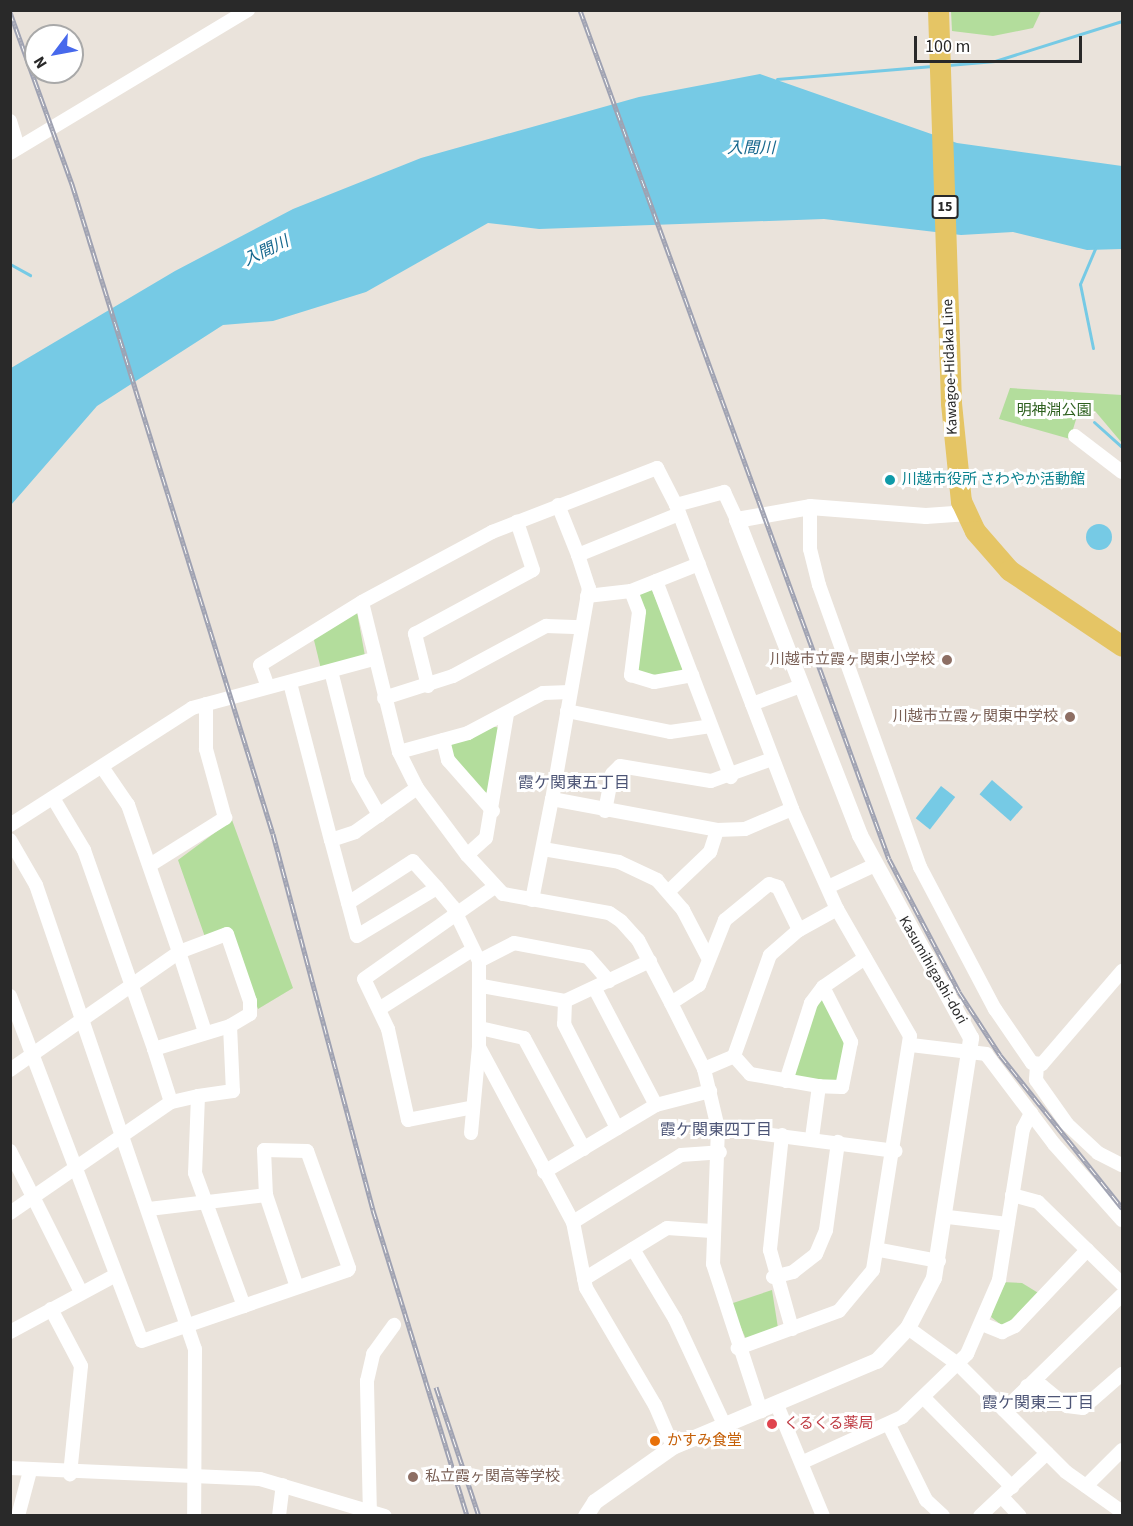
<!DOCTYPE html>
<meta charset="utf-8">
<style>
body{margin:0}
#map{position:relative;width:1133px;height:1526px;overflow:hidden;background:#eae3db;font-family:"Source Sans 3","Noto Sans JP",sans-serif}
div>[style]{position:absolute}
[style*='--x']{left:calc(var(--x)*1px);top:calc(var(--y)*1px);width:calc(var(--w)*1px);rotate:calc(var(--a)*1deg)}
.green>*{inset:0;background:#b3dd9c}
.water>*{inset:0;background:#76cae5;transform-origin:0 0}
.round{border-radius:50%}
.stream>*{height:3px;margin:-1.5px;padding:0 1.5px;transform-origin:1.5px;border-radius:1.5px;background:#76cae5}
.minor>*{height:14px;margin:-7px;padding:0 7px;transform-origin:7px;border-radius:7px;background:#fff}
.tertiary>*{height:16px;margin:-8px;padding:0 8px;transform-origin:8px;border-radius:8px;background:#fff}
.primary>*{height:21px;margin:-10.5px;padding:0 10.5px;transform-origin:10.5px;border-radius:10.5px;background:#e5c565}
.rail>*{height:5px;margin-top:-2.5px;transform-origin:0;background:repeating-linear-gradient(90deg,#fff 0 9px,#9fa2b2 0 18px);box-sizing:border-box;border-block:2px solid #9fa2b2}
.dots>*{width:16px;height:16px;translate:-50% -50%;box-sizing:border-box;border:3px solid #fff;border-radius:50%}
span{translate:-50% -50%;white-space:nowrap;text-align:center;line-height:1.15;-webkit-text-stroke:6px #fff;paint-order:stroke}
.shield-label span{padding:2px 4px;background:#fff;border:2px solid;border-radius:4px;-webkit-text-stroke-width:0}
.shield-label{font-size:14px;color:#292929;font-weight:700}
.street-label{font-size:15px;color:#292929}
.park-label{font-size:15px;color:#2e601f}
.culture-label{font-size:15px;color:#0d838f}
.left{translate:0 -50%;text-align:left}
.education-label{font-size:15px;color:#785e54}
.right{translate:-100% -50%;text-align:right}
.health-label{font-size:15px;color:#be3a42}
.food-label{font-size:15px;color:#c56008}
.water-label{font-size:16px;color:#17688e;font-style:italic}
.neighbourhood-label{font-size:16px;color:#4d5576}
.frame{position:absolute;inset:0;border:12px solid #292929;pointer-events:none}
.north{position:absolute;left:24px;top:24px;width:60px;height:60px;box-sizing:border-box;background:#fff;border:2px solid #a9a9a9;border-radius:50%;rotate:238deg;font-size:16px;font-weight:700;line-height:24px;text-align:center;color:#292929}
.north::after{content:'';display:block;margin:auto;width:21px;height:27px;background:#4769ec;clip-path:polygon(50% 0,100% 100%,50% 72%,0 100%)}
.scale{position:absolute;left:914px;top:36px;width:168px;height:27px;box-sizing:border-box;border:3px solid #292929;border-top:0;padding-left:8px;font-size:18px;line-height:21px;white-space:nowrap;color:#292929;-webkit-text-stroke:4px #fff;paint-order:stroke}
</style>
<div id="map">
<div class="green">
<i style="clip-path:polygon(951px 11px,951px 10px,1041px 11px,1033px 28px,993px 36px,952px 31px)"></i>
<i style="clip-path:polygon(1010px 388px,1122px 395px,1122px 443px,1095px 411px,1078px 413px,1070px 439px,999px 419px)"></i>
<i style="clip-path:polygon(652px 590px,683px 664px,682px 671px,654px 678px,635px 673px,639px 593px)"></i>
<i style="clip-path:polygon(357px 612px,365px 656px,321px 669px,313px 636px)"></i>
<i style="clip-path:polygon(491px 726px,500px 728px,489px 792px,484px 793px,454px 760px,450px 745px)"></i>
<i style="clip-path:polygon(232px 820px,293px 988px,258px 1009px,229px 929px,205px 937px,178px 860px)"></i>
<i style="clip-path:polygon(821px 998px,842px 1026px,846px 1052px,839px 1084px,796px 1078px,794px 1072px,811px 1013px)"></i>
<i style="clip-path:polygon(1002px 1282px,1022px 1283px,1040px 1294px,1004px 1327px,991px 1317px)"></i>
<i style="clip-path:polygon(772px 1290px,778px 1328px,746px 1339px,730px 1304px)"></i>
</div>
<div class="water">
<i style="clip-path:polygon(760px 74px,957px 143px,1122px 166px,1122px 249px,1087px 250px,1013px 232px,961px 235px,824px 219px,539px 229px,488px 223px,366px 292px,273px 321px,223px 325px,97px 406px,11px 505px,11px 368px,175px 271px,293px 209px,421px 158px,639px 97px)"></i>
<i class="round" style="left:1086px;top:524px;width:26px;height:26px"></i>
<i style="left:992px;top:780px;width:41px;height:19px;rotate:41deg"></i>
<i style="left:941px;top:786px;width:18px;height:41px;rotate:38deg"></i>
</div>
<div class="stream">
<i style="--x:948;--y:65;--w:47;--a:-4.9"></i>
<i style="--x:995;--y:61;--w:133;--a:-17.5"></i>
<i style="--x:777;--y:79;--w:156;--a:-4.8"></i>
<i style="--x:10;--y:264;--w:23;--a:29"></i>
<i style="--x:1093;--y:348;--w:65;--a:-101.5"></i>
<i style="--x:1080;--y:284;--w:39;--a:-67"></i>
<i style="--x:1094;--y:422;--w:38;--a:42"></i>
</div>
<div class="minor">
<i style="--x:10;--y:121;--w:28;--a:73"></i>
<i style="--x:10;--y:153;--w:278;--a:-31"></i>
<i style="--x:1075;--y:436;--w:59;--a:37.5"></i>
<i style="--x:558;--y:505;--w:54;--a:68.2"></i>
<i style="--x:676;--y:505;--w:50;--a:-15.2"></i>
<i style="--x:724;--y:492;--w:31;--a:65"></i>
<i style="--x:810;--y:507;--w:42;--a:90"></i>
<i style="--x:810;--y:549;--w:37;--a:76"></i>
<i style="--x:819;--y:585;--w:300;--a:70.3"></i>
<i style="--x:920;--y:867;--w:161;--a:62.2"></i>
<i style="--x:995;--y:1009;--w:65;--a:55.6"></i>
<i style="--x:1032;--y:1063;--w:10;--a:6"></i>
<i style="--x:1042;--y:1064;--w:123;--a:-49.3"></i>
<i style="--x:679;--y:514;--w:109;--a:157.9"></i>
<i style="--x:578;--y:555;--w:35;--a:72"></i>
<i style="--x:589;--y:588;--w:214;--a:99.9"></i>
<i style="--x:552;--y:799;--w:168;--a:10.6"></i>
<i style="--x:717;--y:830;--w:28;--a:-2"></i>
<i style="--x:745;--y:829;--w:51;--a:-23.1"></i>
<i style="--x:656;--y:581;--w:210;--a:69.1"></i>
<i style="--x:631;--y:591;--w:22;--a:69"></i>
<i style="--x:639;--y:612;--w:64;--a:97.2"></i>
<i style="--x:631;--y:675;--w:24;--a:17"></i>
<i style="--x:654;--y:682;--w:39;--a:-10"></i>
<i style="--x:587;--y:596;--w:44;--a:-6.5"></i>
<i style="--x:631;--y:591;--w:73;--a:-21.7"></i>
<i style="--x:331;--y:671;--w:110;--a:75.8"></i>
<i style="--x:358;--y:778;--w:43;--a:60.4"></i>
<i style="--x:290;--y:683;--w:162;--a:75.4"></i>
<i style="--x:331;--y:840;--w:65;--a:74.9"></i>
<i style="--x:348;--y:903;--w:34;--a:75"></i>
<i style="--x:357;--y:936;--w:93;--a:-31"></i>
<i style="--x:437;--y:888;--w:36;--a:-132"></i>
<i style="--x:413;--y:861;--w:77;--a:147.1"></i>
<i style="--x:428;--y:686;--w:54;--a:-104"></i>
<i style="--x:415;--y:634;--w:134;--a:-28.5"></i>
<i style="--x:533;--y:570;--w:51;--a:-108.4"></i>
<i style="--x:268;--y:687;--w:23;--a:-110"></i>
<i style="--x:260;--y:665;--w:120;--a:-31.7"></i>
<i style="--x:384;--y:698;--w:72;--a:-17.7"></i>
<i style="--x:453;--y:676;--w:106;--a:-28.3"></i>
<i style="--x:546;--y:626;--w:35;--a:2"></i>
<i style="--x:752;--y:704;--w:52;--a:-20.2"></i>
<i style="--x:567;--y:711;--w:105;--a:11.5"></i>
<i style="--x:670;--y:732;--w:41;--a:-8.3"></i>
<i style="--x:443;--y:740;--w:21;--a:76"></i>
<i style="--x:448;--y:760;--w:68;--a:48.6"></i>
<i style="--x:399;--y:752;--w:72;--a:-15.4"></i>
<i style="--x:468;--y:733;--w:85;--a:-28.1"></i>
<i style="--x:543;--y:693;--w:27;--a:-2"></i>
<i style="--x:53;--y:798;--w:61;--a:59.2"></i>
<i style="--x:84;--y:850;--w:211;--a:70.6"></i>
<i style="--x:605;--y:811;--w:38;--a:-79"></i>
<i style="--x:612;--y:774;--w:11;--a:-45"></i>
<i style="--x:620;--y:766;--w:92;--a:9.4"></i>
<i style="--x:711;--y:781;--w:65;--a:-19.8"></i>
<i style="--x:10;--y:825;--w:216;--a:-32.7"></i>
<i style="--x:192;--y:708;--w:188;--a:-15.1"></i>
<i style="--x:10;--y:840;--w:52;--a:60"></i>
<i style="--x:36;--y:885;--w:490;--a:71.1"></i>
<i style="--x:195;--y:1349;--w:167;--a:90.3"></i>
<i style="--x:331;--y:840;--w:25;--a:-18"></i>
<i style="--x:355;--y:832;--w:76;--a:-35.4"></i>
<i style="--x:543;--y:849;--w:77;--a:9.7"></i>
<i style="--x:619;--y:862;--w:42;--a:25.3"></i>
<i style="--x:657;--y:880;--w:40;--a:49"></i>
<i style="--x:683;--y:910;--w:52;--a:62.4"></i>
<i style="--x:467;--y:855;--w:25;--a:-42"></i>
<i style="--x:486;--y:838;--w:126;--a:-80.4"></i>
<i style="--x:150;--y:865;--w:89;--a:-32.1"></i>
<i style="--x:225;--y:818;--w:72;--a:-105.4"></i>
<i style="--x:206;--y:749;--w:45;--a:-90"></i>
<i style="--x:828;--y:887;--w:52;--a:-25.1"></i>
<i style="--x:437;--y:888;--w:25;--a:50"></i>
<i style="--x:453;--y:907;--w:60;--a:64.3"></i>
<i style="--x:479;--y:961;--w:86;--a:90"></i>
<i style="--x:479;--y:1047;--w:199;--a:61.8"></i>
<i style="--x:573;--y:1222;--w:67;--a:78.9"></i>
<i style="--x:586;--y:1288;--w:136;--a:59.5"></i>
<i style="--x:655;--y:1405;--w:46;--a:66.8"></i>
<i style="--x:669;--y:891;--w:57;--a:-43.6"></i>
<i style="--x:710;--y:852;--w:23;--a:-72"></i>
<i style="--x:532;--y:900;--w:103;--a:-78.8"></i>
<i style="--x:837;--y:909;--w:43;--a:151.1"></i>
<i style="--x:799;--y:930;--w:48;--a:-116"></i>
<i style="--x:778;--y:887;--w:9;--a:-162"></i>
<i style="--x:769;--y:884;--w:57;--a:140.7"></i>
<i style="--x:725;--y:920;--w:70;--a:111.8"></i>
<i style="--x:699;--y:985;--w:33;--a:147"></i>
<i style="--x:671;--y:1003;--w:74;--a:63.4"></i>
<i style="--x:704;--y:1069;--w:61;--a:76.7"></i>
<i style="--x:718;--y:1128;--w:179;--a:7.4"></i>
<i style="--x:479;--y:961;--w:39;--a:-27"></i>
<i style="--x:514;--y:943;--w:75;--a:10.7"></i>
<i style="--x:588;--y:957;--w:32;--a:49"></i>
<i style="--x:482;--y:986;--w:84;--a:10.2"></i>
<i style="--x:565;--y:1001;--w:94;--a:-25.2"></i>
<i style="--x:823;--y:987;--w:51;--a:-34.6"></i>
<i style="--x:595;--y:989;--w:131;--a:62.3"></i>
<i style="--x:10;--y:996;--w:369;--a:69.1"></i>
<i style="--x:142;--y:1341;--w:218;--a:-19"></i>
<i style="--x:348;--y:1270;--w:2;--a:-63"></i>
<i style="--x:349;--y:1268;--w:124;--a:-109.7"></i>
<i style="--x:307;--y:1151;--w:43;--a:-178.7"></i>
<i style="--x:264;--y:1150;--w:45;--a:87.5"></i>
<i style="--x:266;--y:1195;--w:97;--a:71.4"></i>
<i style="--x:565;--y:1001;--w:23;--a:92"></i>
<i style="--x:564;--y:1024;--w:117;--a:63"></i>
<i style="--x:671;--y:1003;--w:71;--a:-117.6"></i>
<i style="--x:638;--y:940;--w:25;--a:-132"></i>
<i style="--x:621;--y:921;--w:14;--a:-146"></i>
<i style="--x:609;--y:913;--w:108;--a:-169.8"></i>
<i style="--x:503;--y:894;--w:53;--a:-132.7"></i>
<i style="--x:467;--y:855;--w:84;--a:-126.7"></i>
<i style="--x:417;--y:788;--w:40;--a:-116.6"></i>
<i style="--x:399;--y:752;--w:154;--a:-103.9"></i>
<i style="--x:362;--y:602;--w:148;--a:-28.3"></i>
<i style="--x:492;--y:532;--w:177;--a:-21.2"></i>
<i style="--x:657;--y:468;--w:42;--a:62.8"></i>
<i style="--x:676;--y:505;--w:325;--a:69.1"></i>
<i style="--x:792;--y:809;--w:110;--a:65.8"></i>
<i style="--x:837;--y:909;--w:146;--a:60.1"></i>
<i style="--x:910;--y:1036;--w:237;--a:99"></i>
<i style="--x:873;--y:1270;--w:53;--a:129.7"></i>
<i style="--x:839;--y:1311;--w:108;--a:159.9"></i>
<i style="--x:379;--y:1009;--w:110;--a:-32.4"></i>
<i style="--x:480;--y:1028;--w:45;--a:12.8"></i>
<i style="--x:524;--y:1038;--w:126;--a:61.6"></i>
<i style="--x:205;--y:1032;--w:84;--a:-108"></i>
<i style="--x:179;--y:952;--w:51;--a:-20.6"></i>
<i style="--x:227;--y:934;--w:71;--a:71.1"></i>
<i style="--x:250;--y:1001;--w:13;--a:90"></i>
<i style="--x:250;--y:1014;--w:23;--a:149"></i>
<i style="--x:911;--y:1045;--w:76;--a:6.8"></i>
<i style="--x:986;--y:1054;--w:113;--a:52.9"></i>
<i style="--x:1054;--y:1144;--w:102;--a:48.2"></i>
<i style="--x:734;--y:1056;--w:107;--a:-70.4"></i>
<i style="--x:770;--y:955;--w:38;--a:-41"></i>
<i style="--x:1037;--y:1065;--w:15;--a:94"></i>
<i style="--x:1036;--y:1080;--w:54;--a:54.8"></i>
<i style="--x:1067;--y:1124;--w:42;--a:43.1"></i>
<i style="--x:1098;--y:1153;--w:27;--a:27"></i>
<i style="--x:704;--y:1069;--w:33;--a:-23"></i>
<i style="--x:734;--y:1056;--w:24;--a:48"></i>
<i style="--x:750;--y:1074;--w:70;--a:9.9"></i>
<i style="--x:819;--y:1086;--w:52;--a:97.7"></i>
<i style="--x:10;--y:1070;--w:206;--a:-34.9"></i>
<i style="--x:179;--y:952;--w:156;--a:-109.1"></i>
<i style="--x:128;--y:805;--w:46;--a:-124.4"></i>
<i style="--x:786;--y:1081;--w:82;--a:-72.2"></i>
<i style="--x:811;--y:1003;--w:20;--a:-53"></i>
<i style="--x:823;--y:987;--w:62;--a:63"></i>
<i style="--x:851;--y:1042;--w:46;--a:101.3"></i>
<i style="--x:842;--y:1087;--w:23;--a:-178"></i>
<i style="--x:198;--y:1096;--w:28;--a:167"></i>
<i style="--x:171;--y:1102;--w:56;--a:-107.8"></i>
<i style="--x:154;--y:1049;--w:79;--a:-16.8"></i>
<i style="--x:230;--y:1026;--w:65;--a:87.4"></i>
<i style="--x:233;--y:1091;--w:35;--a:172"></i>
<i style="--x:198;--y:1096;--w:77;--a:92.2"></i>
<i style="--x:195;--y:1173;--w:142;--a:69.8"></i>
<i style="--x:469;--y:1108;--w:62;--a:168.9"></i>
<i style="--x:408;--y:1120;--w:93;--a:-102.4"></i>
<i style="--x:388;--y:1029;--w:55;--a:-115.6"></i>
<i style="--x:364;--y:979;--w:158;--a:-35.2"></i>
<i style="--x:718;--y:1128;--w:136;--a:92.1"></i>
<i style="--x:713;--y:1264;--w:155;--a:71.9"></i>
<i style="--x:471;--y:1133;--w:86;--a:-84.7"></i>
<i style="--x:782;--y:1135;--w:116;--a:96"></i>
<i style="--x:770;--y:1250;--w:82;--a:74.4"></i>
<i style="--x:10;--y:1151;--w:158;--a:63.3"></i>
<i style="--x:544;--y:1172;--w:131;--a:-30.9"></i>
<i style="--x:656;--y:1105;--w:56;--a:-14.5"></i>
<i style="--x:1012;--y:1195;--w:27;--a:15"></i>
<i style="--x:1038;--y:1202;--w:117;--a:44.3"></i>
<i style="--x:149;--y:1209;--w:118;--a:-6.8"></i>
<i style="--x:10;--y:1213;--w:196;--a:-34.6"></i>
<i style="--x:948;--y:1217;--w:60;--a:6.7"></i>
<i style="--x:573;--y:1222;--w:127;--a:-31.8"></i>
<i style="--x:681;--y:1155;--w:39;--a:-4"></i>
<i style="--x:633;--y:1249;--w:82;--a:59"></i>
<i style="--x:675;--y:1319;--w:118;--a:65"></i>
<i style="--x:880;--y:1250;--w:60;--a:10.6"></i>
<i style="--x:773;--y:1277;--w:21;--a:-14"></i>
<i style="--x:793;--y:1272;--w:29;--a:-38"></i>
<i style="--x:816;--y:1254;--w:26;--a:-67"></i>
<i style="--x:826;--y:1230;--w:89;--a:-82.2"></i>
<i style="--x:584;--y:1279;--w:97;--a:-31.6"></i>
<i style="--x:667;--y:1228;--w:45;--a:3.8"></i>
<i style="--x:51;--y:1309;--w:64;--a:62.2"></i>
<i style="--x:81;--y:1366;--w:109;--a:95.8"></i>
<i style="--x:982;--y:1324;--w:22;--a:22"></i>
<i style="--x:1002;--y:1332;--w:14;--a:-25"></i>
<i style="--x:1015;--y:1326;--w:105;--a:-46.5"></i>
<i style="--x:908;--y:1328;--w:63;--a:36"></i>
<i style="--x:959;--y:1365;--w:151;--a:45"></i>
<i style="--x:1066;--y:1472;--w:69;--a:35.5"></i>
<i style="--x:10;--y:1332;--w:120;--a:-28.3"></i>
<i style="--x:1027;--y:1386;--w:15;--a:0"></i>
<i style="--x:1042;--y:1386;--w:32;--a:39"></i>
<i style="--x:1067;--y:1406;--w:16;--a:7"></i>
<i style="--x:1083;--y:1408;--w:52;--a:-41.1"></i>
<i style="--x:925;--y:1399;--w:124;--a:45.3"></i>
<i style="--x:777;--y:1405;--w:120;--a:67.5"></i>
<i style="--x:1004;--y:1410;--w:165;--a:-44.3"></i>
<i style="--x:889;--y:1425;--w:84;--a:63.7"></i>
<i style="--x:926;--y:1500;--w:23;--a:43"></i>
<i style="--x:803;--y:1462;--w:109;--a:-24.4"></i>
<i style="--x:902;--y:1417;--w:91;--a:-44.1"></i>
<i style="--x:967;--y:1354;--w:81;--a:-66.6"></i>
<i style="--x:999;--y:1280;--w:153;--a:-81"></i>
<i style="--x:1023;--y:1129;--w:18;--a:-63"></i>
<i style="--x:10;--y:1468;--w:250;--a:2.5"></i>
<i style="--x:260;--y:1479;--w:130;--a:16.5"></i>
<i style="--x:1086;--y:1486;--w:51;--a:-45"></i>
<i style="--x:1002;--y:1497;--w:26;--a:47"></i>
<i style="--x:18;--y:1516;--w:47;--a:-75.1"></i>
<i style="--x:279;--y:1516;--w:31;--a:-83"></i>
<i style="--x:370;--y:1516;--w:135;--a:-91.3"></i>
<i style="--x:367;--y:1381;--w:28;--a:-77"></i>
<i style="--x:373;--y:1354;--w:36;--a:-54"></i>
<i style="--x:980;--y:1516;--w:92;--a:-43.2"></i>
</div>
<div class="tertiary">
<i style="--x:586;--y:1516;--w:17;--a:-57"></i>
<i style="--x:595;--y:1502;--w:95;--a:-35.2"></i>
<i style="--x:673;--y:1447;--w:221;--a:-22.9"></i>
<i style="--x:877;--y:1361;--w:45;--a:-46.8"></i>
<i style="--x:908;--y:1328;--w:56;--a:-62.5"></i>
<i style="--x:934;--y:1278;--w:243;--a:-81.2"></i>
<i style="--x:971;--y:1038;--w:231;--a:-118.7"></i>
<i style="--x:860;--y:835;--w:338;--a:-111.3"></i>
<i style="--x:737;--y:520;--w:74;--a:-10.1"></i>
<i style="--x:810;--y:507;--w:116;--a:4.4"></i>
<i style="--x:926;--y:516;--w:39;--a:-4"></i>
</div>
<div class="primary">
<i style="--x:938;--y:10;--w:393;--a:88.1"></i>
<i style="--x:951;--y:403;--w:99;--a:84.2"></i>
<i style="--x:961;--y:501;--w:33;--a:65"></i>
<i style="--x:975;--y:531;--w:52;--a:48.9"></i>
<i style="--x:1009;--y:570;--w:136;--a:33.9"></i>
</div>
<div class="rail">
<i style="--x:580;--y:10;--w:903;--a:70"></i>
<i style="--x:889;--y:859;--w:150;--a:62.2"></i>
<i style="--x:959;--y:992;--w:75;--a:56.9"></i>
<i style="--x:1000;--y:1055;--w:196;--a:51.4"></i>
<i style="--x:10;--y:12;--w:183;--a:70.2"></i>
<i style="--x:72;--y:184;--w:680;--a:72.82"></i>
<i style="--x:273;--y:834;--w:389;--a:75.1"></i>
<i style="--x:373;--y:1210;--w:320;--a:72.9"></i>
<i style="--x:436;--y:1387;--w:136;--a:71.6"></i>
</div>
<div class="dots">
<i style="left:890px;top:480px;background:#0f9aa8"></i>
<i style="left:947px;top:660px;background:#8d6e63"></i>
<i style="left:1070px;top:717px;background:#8d6e63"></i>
<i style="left:772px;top:1424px;background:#e0444e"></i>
<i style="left:655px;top:1441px;background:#e8710a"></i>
<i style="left:413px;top:1477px;background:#8d6e63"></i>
</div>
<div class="shield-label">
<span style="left:945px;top:207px">15</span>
</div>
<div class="street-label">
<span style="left:950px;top:367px;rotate:-92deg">Kawagoe-Hidaka Line</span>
<span style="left:933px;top:970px;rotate:60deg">Kasumihigashi-dori</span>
</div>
<div class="park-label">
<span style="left:1054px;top:411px">明神淵公園</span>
</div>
<div class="culture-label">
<span class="left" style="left:902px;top:480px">川越市役所 さわやか活動館</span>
</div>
<div class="education-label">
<span class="right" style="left:935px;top:660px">川越市立霞ヶ関東小学校</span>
<span class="right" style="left:1058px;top:717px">川越市立霞ヶ関東中学校</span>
<span class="left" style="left:425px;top:1477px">私立霞ヶ関高等学校</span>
</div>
<div class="health-label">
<span class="left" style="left:784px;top:1424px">くるくる薬局</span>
</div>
<div class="food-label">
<span class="left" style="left:667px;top:1441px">かすみ食堂</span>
</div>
<div class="water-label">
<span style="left:751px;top:148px">入間川</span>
<span style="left:266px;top:251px;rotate:-26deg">入間川</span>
</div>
<div class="neighbourhood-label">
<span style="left:574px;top:783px">霞ケ関東五丁目</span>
<span style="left:716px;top:1130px">霞ケ関東四丁目</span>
<span style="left:1038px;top:1403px">霞ケ関東三丁目</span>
</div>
<div class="frame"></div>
<div class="north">N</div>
<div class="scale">100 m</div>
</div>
